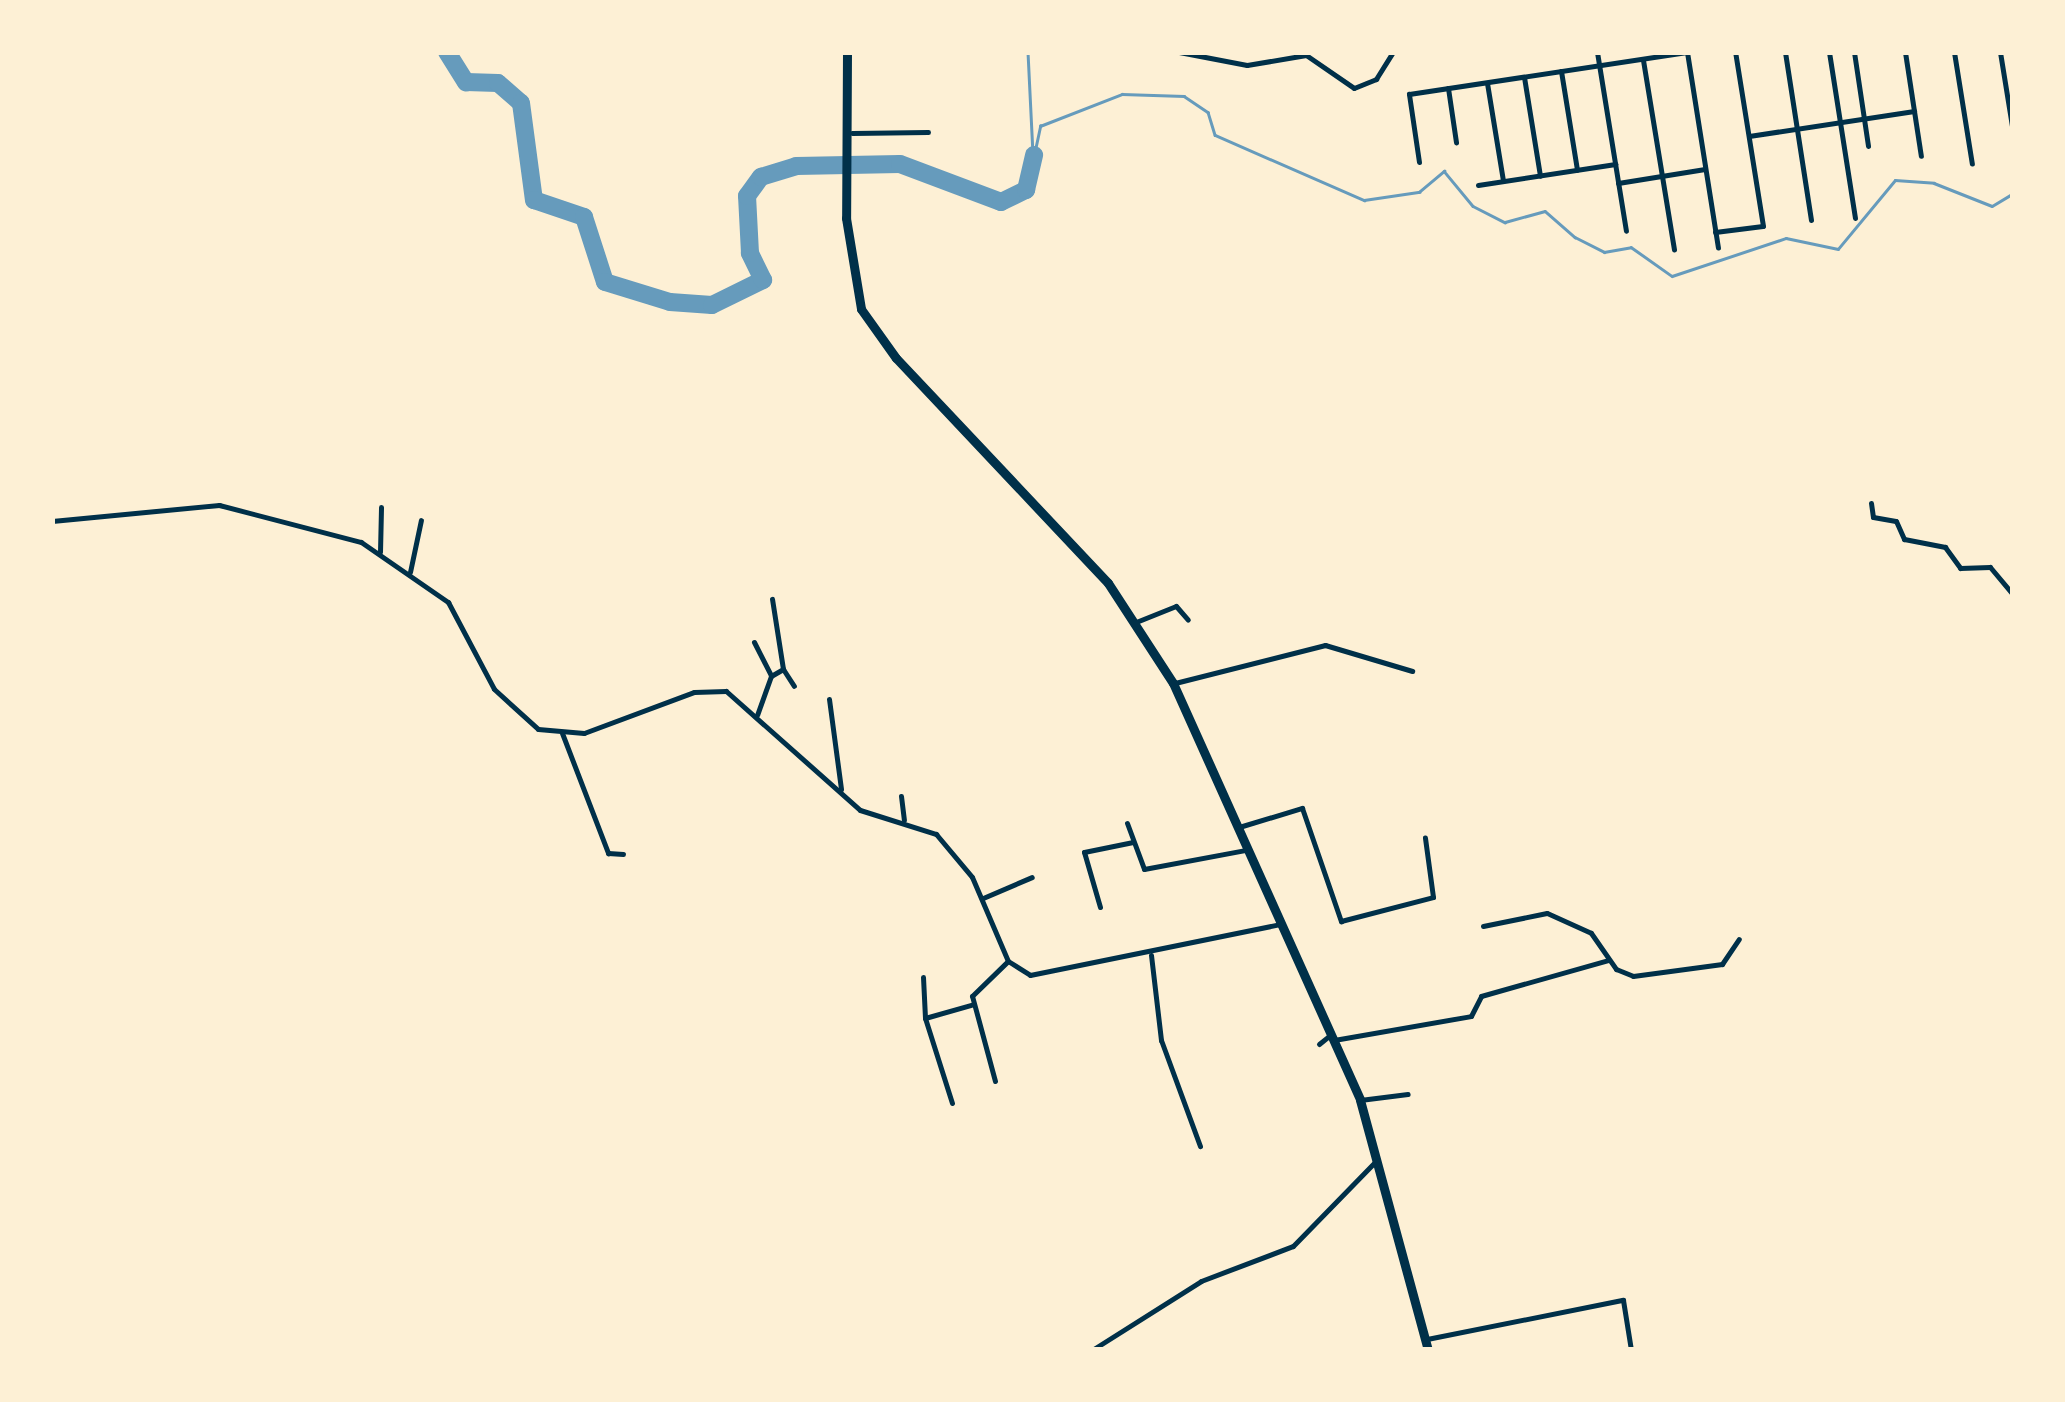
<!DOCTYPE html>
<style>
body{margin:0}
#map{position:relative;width:2065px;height:1402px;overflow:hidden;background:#fdf0d5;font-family:Barlow,sans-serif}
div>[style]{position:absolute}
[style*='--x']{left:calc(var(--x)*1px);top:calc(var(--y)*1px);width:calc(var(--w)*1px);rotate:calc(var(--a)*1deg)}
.stream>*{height:2.5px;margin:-1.25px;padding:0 1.25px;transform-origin:1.25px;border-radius:1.25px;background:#669bbc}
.river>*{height:18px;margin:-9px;padding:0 9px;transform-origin:9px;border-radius:9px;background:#669bbc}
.minor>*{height:5px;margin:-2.5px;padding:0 2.5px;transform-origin:2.5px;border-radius:2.5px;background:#003049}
.primary>*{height:9px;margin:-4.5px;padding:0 4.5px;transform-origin:4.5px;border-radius:4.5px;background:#003049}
span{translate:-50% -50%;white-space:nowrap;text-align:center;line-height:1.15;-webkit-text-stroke:10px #fdf0d5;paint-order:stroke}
.frame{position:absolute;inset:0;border:55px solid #fdf0d5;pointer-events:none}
</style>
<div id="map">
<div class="stream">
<i style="--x:1028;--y:52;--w:102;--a:87.2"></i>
<i style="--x:1034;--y:155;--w:30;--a:-78"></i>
<i style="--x:1040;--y:126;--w:88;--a:-21.3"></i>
<i style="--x:1122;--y:94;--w:62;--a:1.8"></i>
<i style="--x:1184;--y:96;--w:29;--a:34"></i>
<i style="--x:1208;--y:112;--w:24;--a:73"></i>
<i style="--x:1215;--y:135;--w:163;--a:23.6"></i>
<i style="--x:1364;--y:200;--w:56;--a:-8.3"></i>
<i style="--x:1419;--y:192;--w:33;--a:-40"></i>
<i style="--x:1444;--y:171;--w:45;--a:50.4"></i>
<i style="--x:1473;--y:206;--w:36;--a:27"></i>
<i style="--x:1505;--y:222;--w:41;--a:-15.4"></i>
<i style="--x:1545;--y:211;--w:40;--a:41"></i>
<i style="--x:1575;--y:237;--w:33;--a:27"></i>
<i style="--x:1604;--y:252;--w:27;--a:-10"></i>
<i style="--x:1631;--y:247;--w:50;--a:35.3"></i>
<i style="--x:1672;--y:276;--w:120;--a:-18.4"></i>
<i style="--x:1786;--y:238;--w:53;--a:11.9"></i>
<i style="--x:1838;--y:249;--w:89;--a:-50.4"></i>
<i style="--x:1895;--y:180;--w:39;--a:4"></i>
<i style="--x:1934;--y:183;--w:62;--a:21.6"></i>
<i style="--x:1992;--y:206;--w:23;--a:-31"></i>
</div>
<div class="river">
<i style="--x:447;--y:52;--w:36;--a:58"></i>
<i style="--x:466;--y:82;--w:32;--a:2"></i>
<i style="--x:498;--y:83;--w:30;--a:41"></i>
<i style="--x:521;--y:103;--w:98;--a:82.4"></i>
<i style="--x:534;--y:200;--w:53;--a:18.8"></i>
<i style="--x:584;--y:217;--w:68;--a:72.1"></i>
<i style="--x:605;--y:282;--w:68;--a:17.1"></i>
<i style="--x:670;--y:302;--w:42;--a:4.1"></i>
<i style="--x:712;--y:305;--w:57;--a:-26.1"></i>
<i style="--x:763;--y:280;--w:30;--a:-116"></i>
<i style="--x:750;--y:253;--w:57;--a:-93"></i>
<i style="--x:747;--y:196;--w:24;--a:-54"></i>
<i style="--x:761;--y:177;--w:37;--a:-17"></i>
<i style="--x:796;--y:166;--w:104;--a:-1.1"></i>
<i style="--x:900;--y:164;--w:108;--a:20.6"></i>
<i style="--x:1001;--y:202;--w:28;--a:-26"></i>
<i style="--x:1026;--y:190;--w:36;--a:-77"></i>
</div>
<div class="minor">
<i style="--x:1179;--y:52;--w:69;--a:10.8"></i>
<i style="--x:1247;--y:65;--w:60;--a:-9.6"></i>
<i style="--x:1306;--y:55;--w:58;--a:34.5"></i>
<i style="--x:1354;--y:88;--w:24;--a:-22"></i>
<i style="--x:1376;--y:79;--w:32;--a:-58"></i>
<i style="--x:1597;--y:52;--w:181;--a:80.8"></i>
<i style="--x:1785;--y:52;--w:170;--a:81.2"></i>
<i style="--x:1829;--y:52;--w:168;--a:81.1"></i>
<i style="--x:1854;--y:52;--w:95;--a:81.5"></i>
<i style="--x:1905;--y:52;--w:105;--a:81.3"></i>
<i style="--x:1954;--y:52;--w:113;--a:80.9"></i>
<i style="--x:2000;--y:52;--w:75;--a:80.8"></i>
<i style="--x:1643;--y:60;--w:192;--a:80.7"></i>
<i style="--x:1561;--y:71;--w:100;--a:80.8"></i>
<i style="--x:1524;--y:77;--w:100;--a:80.8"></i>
<i style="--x:1487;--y:83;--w:99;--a:80.7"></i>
<i style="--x:1448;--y:88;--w:55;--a:81.6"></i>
<i style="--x:852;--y:133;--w:76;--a:-0.8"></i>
<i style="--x:1749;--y:136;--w:167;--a:-8.6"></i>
<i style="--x:1419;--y:162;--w:69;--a:-98.4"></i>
<i style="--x:1409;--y:94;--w:281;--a:-8.6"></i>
<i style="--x:1687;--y:52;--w:198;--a:81"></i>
<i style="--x:1618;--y:183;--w:88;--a:-9.1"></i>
<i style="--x:1478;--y:185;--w:139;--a:-8.7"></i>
<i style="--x:1715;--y:232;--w:48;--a:-7.1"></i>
<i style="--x:1763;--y:226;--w:176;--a:-99.1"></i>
<i style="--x:1871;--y:503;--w:14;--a:82"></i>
<i style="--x:1873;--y:517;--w:23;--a:10"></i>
<i style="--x:1896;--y:521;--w:20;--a:66"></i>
<i style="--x:1904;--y:539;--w:42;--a:11"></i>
<i style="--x:1945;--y:547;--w:26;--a:54"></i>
<i style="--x:1960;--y:568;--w:30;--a:-2"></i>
<i style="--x:1990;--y:567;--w:34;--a:50"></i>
<i style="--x:52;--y:521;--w:168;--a:-5.5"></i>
<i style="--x:219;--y:505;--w:147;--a:14.6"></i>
<i style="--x:361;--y:542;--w:106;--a:34.6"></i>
<i style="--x:448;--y:602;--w:98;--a:62.1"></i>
<i style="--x:494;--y:689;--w:59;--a:42.3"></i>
<i style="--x:538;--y:729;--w:46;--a:5"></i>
<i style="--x:584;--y:733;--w:117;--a:-20.4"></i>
<i style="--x:694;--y:692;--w:32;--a:-2"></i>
<i style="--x:726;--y:691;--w:179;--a:41.6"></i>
<i style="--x:860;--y:810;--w:80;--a:17.5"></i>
<i style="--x:936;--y:834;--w:56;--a:50.1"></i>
<i style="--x:972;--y:877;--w:91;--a:66.8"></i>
<i style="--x:1008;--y:961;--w:26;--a:32"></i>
<i style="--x:1030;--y:975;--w:255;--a:-11.5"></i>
<i style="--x:380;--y:552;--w:45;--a:-88.7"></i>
<i style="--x:410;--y:572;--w:53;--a:-78.1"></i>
<i style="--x:1136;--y:622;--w:43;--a:-21.8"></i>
<i style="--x:1176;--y:606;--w:18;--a:49"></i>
<i style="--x:754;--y:642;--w:38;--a:63"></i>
<i style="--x:771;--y:676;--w:41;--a:109.7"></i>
<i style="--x:783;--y:669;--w:20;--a:57"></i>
<i style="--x:771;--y:676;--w:14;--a:-30"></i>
<i style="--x:783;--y:669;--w:71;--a:-98.9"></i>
<i style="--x:1175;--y:683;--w:155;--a:-14.2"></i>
<i style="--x:1325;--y:645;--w:91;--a:16.6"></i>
<i style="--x:829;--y:699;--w:91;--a:82.4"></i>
<i style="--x:562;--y:733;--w:129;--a:69"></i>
<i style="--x:608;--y:853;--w:15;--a:4"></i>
<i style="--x:901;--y:796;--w:24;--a:83"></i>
<i style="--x:1127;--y:823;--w:49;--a:69.7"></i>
<i style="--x:1144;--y:869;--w:104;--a:-10.6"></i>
<i style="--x:1239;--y:827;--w:66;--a:-16.8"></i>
<i style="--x:1302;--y:808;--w:120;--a:71"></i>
<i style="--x:1341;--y:921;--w:95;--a:-14.6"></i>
<i style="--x:1433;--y:897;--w:60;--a:-97.7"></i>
<i style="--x:983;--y:898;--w:53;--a:-23.2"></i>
<i style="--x:1100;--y:907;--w:57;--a:-106.2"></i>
<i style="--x:1084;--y:852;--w:50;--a:-11.5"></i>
<i style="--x:1483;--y:926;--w:65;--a:-11.5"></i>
<i style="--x:1547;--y:913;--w:48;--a:24.4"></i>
<i style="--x:1591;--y:933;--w:44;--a:55.2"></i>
<i style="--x:1616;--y:969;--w:18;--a:22"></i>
<i style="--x:1633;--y:976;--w:90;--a:-7.7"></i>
<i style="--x:1722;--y:964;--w:30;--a:-56"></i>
<i style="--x:1151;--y:955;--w:86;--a:83.3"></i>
<i style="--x:1161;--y:1040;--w:113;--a:69.8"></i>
<i style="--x:923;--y:977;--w:41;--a:87.2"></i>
<i style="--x:1334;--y:1040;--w:139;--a:-9.9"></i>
<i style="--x:1471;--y:1016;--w:22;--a:-63"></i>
<i style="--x:1481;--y:996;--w:132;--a:-15.8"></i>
<i style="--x:1319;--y:1044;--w:13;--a:-39"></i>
<i style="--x:995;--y:1081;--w:88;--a:-105.1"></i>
<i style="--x:972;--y:996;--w:50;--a:-44.2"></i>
<i style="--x:1360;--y:1100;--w:48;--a:-7.1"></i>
<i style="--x:952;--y:1103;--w:89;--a:-107.6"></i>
<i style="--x:925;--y:1018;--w:48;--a:-15.8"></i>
<i style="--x:1427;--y:1339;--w:200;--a:-11.3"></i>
<i style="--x:1623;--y:1300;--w:51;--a:80.9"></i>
<i style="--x:1092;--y:1350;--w:129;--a:-32.3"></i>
<i style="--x:1201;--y:1281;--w:98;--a:-20.8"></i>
<i style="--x:1293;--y:1246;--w:119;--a:-45.7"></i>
</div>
<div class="primary">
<i style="--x:847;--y:52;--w:166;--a:90.3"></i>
<i style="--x:846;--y:218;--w:92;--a:80.6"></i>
<i style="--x:861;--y:309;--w:60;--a:54.5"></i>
<i style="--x:896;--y:358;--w:309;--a:46.7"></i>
<i style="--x:1108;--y:583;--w:119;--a:57"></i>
<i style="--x:1173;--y:683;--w:457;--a:65.8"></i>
<i style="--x:1360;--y:1100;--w:259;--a:74.8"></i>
</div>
<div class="frame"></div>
</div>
